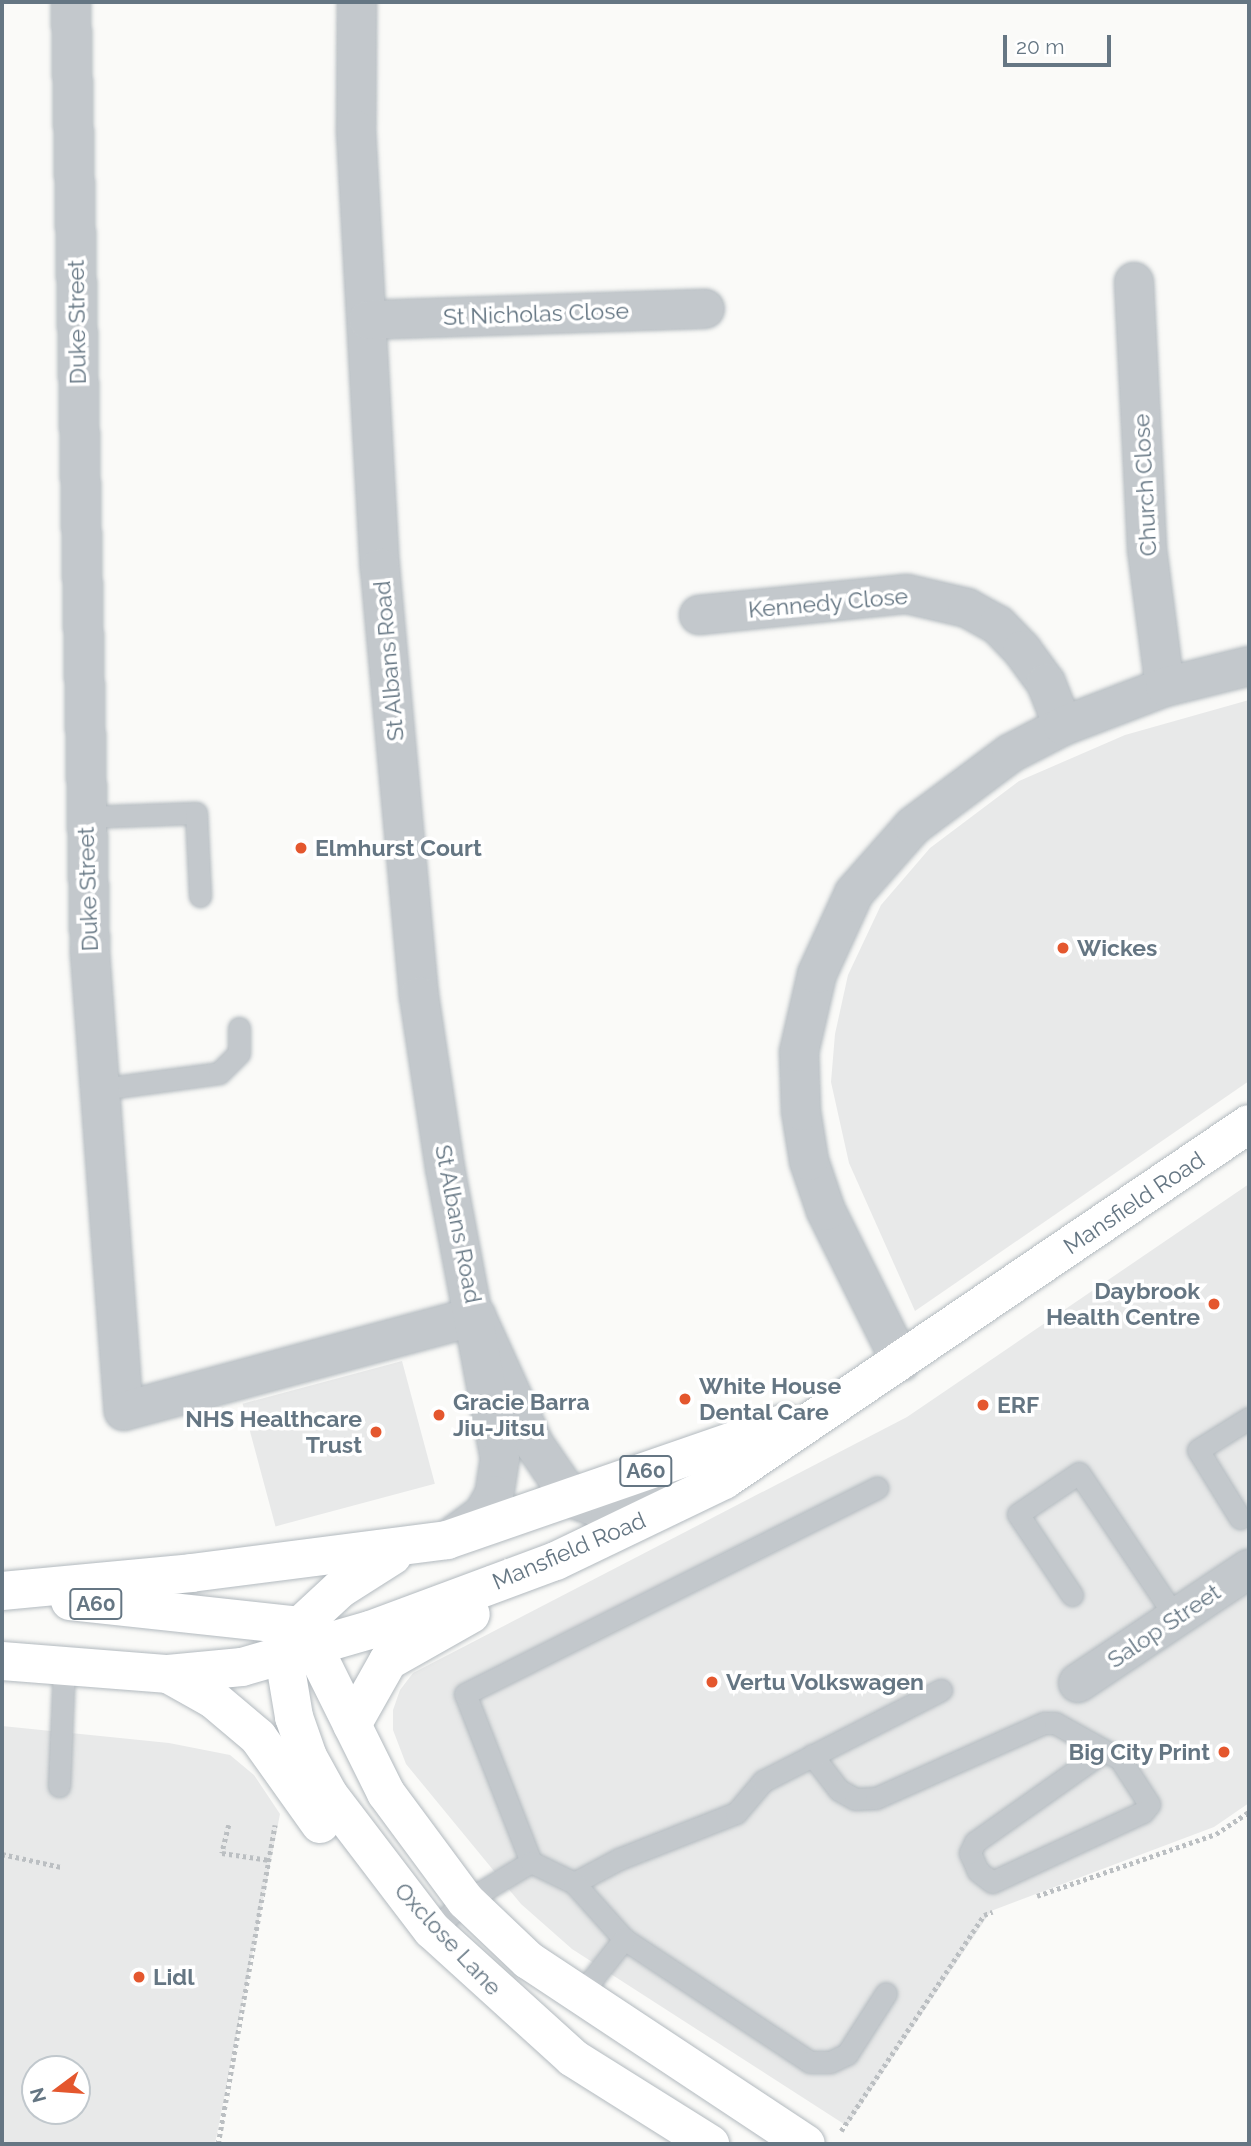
<!DOCTYPE html>
<style>
body{margin:0}
#map{position:relative;width:1251px;height:2146px;overflow:hidden;background:#fafaf8;font-family:Raleway,sans-serif}
div>[style]{position:absolute}
[style*='--x']{left:calc(var(--x)*1px);top:calc(var(--y)*1px);width:calc(var(--w)*1px);rotate:calc(var(--a)*1deg)}
.built>*{inset:0;background:#e8e9e9;transform-origin:0 0}
.path>*{height:4.5px;margin-top:-2.25px;transform-origin:0;background:repeating-linear-gradient(90deg,#bbbfc2 0 3.5px,transparent 0 7px)}
.roads{filter:drop-shadow(0 0 2px #b3babf) drop-shadow(0 0 2px #b3babf)}
.lane>*{height:21px;margin:-10.5px;padding:0 10.5px;transform-origin:10.5px;border-radius:10.5px;background:#c3c8cc}
.street>*{height:38px;margin:-19px;padding:0 19px;transform-origin:19px;border-radius:19px;background:#c3c8cc}
.secondary>*{height:38px;margin:-19px;padding:0 19px;transform-origin:19px;border-radius:19px;background:#fff}
.highway>*{height:38px;margin:-19px;padding:0 19px;transform-origin:19px;border-radius:19px;background:#fff}
.dots>*{width:19px;height:19px;translate:-50% -50%;box-sizing:border-box;border:4px solid #fff;border-radius:50%}
span{translate:-50% -50%;white-space:nowrap;text-align:center;line-height:1.15;-webkit-text-stroke:7px #fff;paint-order:stroke}
.shield-label span{padding:2px 5px;background:#fff;border:2px solid;border-radius:5px;-webkit-text-stroke-width:0}
.shield-label{font-size:21px;color:#657683;font-weight:700}
.street-label{font-size:23px;color:#657683}
.poi-label{font-size:23px;color:#657683;font-weight:700}
.left{translate:0 -50%;text-align:left}
.right{translate:-100% -50%;text-align:right}
.frame{position:absolute;inset:0;border:4px solid #657683;pointer-events:none}
.north{position:absolute;left:21px;top:2055px;width:70px;height:70px;box-sizing:border-box;background:#fff;border:2px solid #c1c8cd;border-radius:50%;rotate:254deg;font-size:19px;font-weight:700;line-height:28px;text-align:center;color:#657683}
.north::after{content:'';display:block;margin:auto;width:24px;height:32px;background:#e4572e;clip-path:polygon(50% 0,100% 100%,50% 72%,0 100%)}
.scale{position:absolute;left:1003px;top:35px;width:108px;height:32px;box-sizing:border-box;border:4px solid #657683;border-top:0;padding-left:9px;font-size:21px;line-height:24px;white-space:nowrap;color:#657683;-webkit-text-stroke:5px #fff;paint-order:stroke}
</style>
<div id="map">
<div class="built">
<i style="clip-path:polygon(1249px 700px,1249px 1081px,915px 1311px,849px 1163px,831px 1082px,835px 1034px,848px 975px,881px 905px,930px 848px,1019px 781px,1125px 735px)"></i>
<i style="clip-path:polygon(1249px 1184px,1249px 1803px,1214px 1827px,991px 1911px,847px 2126px,572px 1949px,521px 1904px,406px 1764px,393px 1730px,393px 1710px,400px 1690px,413px 1673px,907px 1417px)"></i>
<i style="left:402px;top:1361px;width:127px;height:165px;rotate:75deg"></i>
<i style="clip-path:polygon(evenodd,2px 1726px,169px 1743px,230px 1755px,254px 1775px,280px 1814px,215px 2144px,2px 2144px,2px 1726px,35px 2069px,77px 2069px,77px 2111px,35px 2111px,35px 2069px)"></i>
</div>
<div class="path">
<i style="--x:229;--y:1825;--w:29;--a:104"></i>
<i style="--x:222;--y:1853;--w:48;--a:8.5"></i>
<i style="--x:2;--y:1854;--w:60;--a:12.4"></i>
<i style="--x:1037;--y:1896;--w:189;--a:-19.1"></i>
<i style="--x:1216;--y:1834;--w:40;--a:-34"></i>
<i style="--x:841;--y:2131;--w:259;--a:-56.5"></i>
<i style="--x:984;--y:1915;--w:9;--a:-21"></i>
<i style="--x:218;--y:2144;--w:324;--a:-79.9"></i>
</div>
<div class="roads">
<div class="lane">
<i style="--x:85;--y:817;--w:111;--a:-2.1"></i>
<i style="--x:196;--y:813;--w:83;--a:87.2"></i>
<i style="--x:101;--y:1089;--w:119;--a:-7.7"></i>
<i style="--x:219;--y:1073;--w:28;--a:-45"></i>
<i style="--x:239;--y:1053;--w:25;--a:-90"></i>
<i style="--x:1240;--y:1518;--w:80;--a:-121.7"></i>
<i style="--x:1198;--y:1450;--w:60;--a:-32.1"></i>
<i style="--x:1072;--y:1595;--w:97;--a:-123.7"></i>
<i style="--x:1018;--y:1514;--w:73;--a:-33.9"></i>
<i style="--x:1079;--y:1473;--w:174;--a:56.2"></i>
<i style="--x:812;--y:1755;--w:44;--a:52.4"></i>
<i style="--x:839;--y:1790;--w:18;--a:29"></i>
<i style="--x:855;--y:1799;--w:21;--a:-3"></i>
<i style="--x:876;--y:1798;--w:184;--a:-24.1"></i>
<i style="--x:1044;--y:1723;--w:11;--a:0"></i>
<i style="--x:1055;--y:1723;--w:74;--a:29"></i>
<i style="--x:1120;--y:1759;--w:54;--a:57.2"></i>
<i style="--x:1149;--y:1804;--w:10;--a:127"></i>
<i style="--x:1143;--y:1812;--w:166;--a:155.1"></i>
<i style="--x:992;--y:1882;--w:18;--a:-142"></i>
<i style="--x:978;--y:1871;--w:20;--a:-114"></i>
<i style="--x:970;--y:1853;--w:12;--a:-66"></i>
<i style="--x:975;--y:1842;--w:158;--a:-35.2"></i>
<i style="--x:59;--y:1786;--w:120;--a:-87.6"></i>
<i style="--x:531;--y:1862;--w:180;--a:-111.4"></i>
<i style="--x:465;--y:1694;--w:461;--a:-26.6"></i>
<i style="--x:574;--y:1883;--w:51;--a:-28.1"></i>
<i style="--x:619;--y:1859;--w:126;--a:-21.5"></i>
<i style="--x:736;--y:1813;--w:42;--a:-49.8"></i>
<i style="--x:763;--y:1781;--w:200;--a:-27.1"></i>
<i style="--x:432;--y:1930;--w:45;--a:-40.5"></i>
<i style="--x:466;--y:1901;--w:76;--a:-31"></i>
<i style="--x:531;--y:1862;--w:48;--a:26"></i>
<i style="--x:574;--y:1883;--w:75;--a:48.2"></i>
<i style="--x:624;--y:1939;--w:223;--a:33.5"></i>
<i style="--x:810;--y:2062;--w:20;--a:0"></i>
<i style="--x:830;--y:2062;--w:19;--a:-25"></i>
<i style="--x:847;--y:2054;--w:72;--a:-57.4"></i>
<i style="--x:579;--y:1996;--w:73;--a:-51.7"></i>
</div>
<div class="street">
<i style="--x:71;--y:2;--w:951;--a:88.86"></i>
<i style="--x:90;--y:953;--w:459;--a:85.8"></i>
<i style="--x:124;--y:1411;--w:365;--a:-15.1"></i>
<i style="--x:476;--y:1316;--w:141;--a:65.6"></i>
<i style="--x:534;--y:1444;--w:65;--a:55.6"></i>
<i style="--x:571;--y:1498;--w:41;--a:19.7"></i>
<i style="--x:610;--y:1512;--w:63;--a:-18.4"></i>
<i style="--x:357;--y:2;--w:128;--a:90.4"></i>
<i style="--x:356;--y:130;--w:439;--a:86.9"></i>
<i style="--x:380;--y:568;--w:430;--a:84.8"></i>
<i style="--x:419;--y:996;--w:174;--a:81.4"></i>
<i style="--x:445;--y:1168;--w:295;--a:79.3"></i>
<i style="--x:500;--y:1458;--w:37;--a:99"></i>
<i style="--x:494;--y:1495;--w:22;--a:120"></i>
<i style="--x:483;--y:1514;--w:42;--a:143.7"></i>
<i style="--x:1134;--y:282;--w:267;--a:87.2"></i>
<i style="--x:1147;--y:549;--w:139;--a:82.6"></i>
<i style="--x:368;--y:320;--w:337;--a:-1.9"></i>
<i style="--x:699;--y:615;--w:209;--a:-5.8"></i>
<i style="--x:907;--y:594;--w:62;--a:13.1"></i>
<i style="--x:967;--y:608;--w:35;--a:29"></i>
<i style="--x:998;--y:625;--w:35;--a:46"></i>
<i style="--x:1022;--y:650;--w:41;--a:54"></i>
<i style="--x:1046;--y:683;--w:46;--a:68.4"></i>
<i style="--x:901;--y:1362;--w:169;--a:-116.4"></i>
<i style="--x:826;--y:1211;--w:53;--a:-108.8"></i>
<i style="--x:809;--y:1161;--w:51;--a:-99.1"></i>
<i style="--x:801;--y:1111;--w:59;--a:-91.9"></i>
<i style="--x:799;--y:1052;--w:80;--a:-77"></i>
<i style="--x:817;--y:974;--w:89;--a:-65.4"></i>
<i style="--x:854;--y:893;--w:89;--a:-48.6"></i>
<i style="--x:913;--y:826;--w:122;--a:-36.7"></i>
<i style="--x:1011;--y:753;--w:59;--a:-27.4"></i>
<i style="--x:1063;--y:726;--w:109;--a:-20.9"></i>
<i style="--x:1165;--y:687;--w:87;--a:-14"></i>
<i style="--x:1078;--y:1683;--w:206;--a:-33.7"></i>
</div>
<div class="secondary">
<i style="--x:314;--y:1648;--w:162;--a:63.6"></i>
<i style="--x:386;--y:1793;--w:134;--a:53.5"></i>
<i style="--x:466;--y:1901;--w:86;--a:43.6"></i>
<i style="--x:528;--y:1960;--w:333;--a:33.5"></i>
<i style="--x:284;--y:1657;--w:61;--a:80.5"></i>
<i style="--x:294;--y:1717;--w:42;--a:70.7"></i>
<i style="--x:308;--y:1757;--w:43;--a:61.1"></i>
<i style="--x:329;--y:1795;--w:170;--a:52.7"></i>
<i style="--x:432;--y:1930;--w:190;--a:42.2"></i>
<i style="--x:573;--y:2058;--w:162;--a:32.1"></i>
<i style="--x:168;--y:1674;--w:51;--a:29.1"></i>
<i style="--x:213;--y:1699;--w:59;--a:40.2"></i>
<i style="--x:258;--y:1737;--w:107;--a:54.5"></i>
<i style="--x:352;--y:1725;--w:73;--a:-60.6"></i>
</div>
<div class="highway">
<i style="--x:2;--y:1591;--w:190;--a:-5.4"></i>
<i style="--x:191;--y:1573;--w:258;--a:-7.3"></i>
<i style="--x:447;--y:1540;--w:358;--a:-19.1"></i>
<i style="--x:70;--y:1601;--w:231;--a:6.2"></i>
<i style="--x:300;--y:1626;--w:26;--a:58"></i>
<i style="--x:288;--y:1649;--w:26;--a:-62"></i>
<i style="--x:300;--y:1626;--w:54;--a:-42.8"></i>
<i style="--x:340;--y:1589;--w:62;--a:-32.4"></i>
<i style="--x:2;--y:1661;--w:167;--a:4.5"></i>
<i style="--x:168;--y:1674;--w:74;--a:-5.4"></i>
<i style="--x:242;--y:1667;--w:133;--a:-16.1"></i>
<i style="--x:370;--y:1630;--w:198;--a:-20.4"></i>
<i style="--x:556;--y:1561;--w:187;--a:-25.7"></i>
<i style="--x:724;--y:1480;--w:634;--a:-34.14"></i>
<i style="--x:388;--y:1661;--w:95;--a:-29.5"></i>
</div>
</div>
<div class="dots">
<i style="left:301px;top:848px;background:#e4572e"></i>
<i style="left:1063px;top:948px;background:#e4572e"></i>
<i style="left:1214px;top:1304px;background:#e4572e"></i>
<i style="left:685px;top:1399px;background:#e4572e"></i>
<i style="left:983px;top:1405px;background:#e4572e"></i>
<i style="left:439px;top:1415px;background:#e4572e"></i>
<i style="left:376px;top:1432px;background:#e4572e"></i>
<i style="left:712px;top:1682px;background:#e4572e"></i>
<i style="left:1224px;top:1752px;background:#e4572e"></i>
<i style="left:139px;top:1977px;background:#e4572e"></i>
</div>
<div class="shield-label">
<span style="left:646px;top:1471px">A60</span>
<span style="left:96px;top:1604px">A60</span>
</div>
<div class="street-label">
<span style="left:536px;top:314px;rotate:-2deg">St Nicholas Close</span>
<span style="left:77px;top:322px;rotate:-91deg">Duke Street</span>
<span style="left:1145px;top:485px;rotate:-93deg">Church Close</span>
<span style="left:828px;top:603px;rotate:-5deg">Kennedy Close</span>
<span style="left:389px;top:661px;rotate:-95deg">St Albans Road</span>
<span style="left:88px;top:889px;rotate:-92deg">Duke Street</span>
<span style="left:1134px;top:1203px;rotate:-34deg">Mansfield Road</span>
<span style="left:458px;top:1224px;rotate:79deg">St Albans Road</span>
<span style="left:569px;top:1551px;rotate:-23deg">Mansfield Road</span>
<span style="left:1164px;top:1626px;rotate:-34deg">Salop Street</span>
<span style="left:448px;top:1939px;rotate:47deg">Oxclose Lane</span>
</div>
<div class="poi-label">
<span class="left" style="left:315px;top:848px">Elmhurst Court</span>
<span class="left" style="left:1077px;top:948px">Wickes</span>
<span class="right" style="left:1200px;top:1304px">Daybrook<br>Health Centre</span>
<span class="left" style="left:699px;top:1399px">White House<br>Dental Care</span>
<span class="left" style="left:453px;top:1415px">Gracie Barra<br>Jiu-Jitsu</span>
<span class="left" style="left:997px;top:1405px">ERF</span>
<span class="right" style="left:362px;top:1432px">NHS Healthcare<br>Trust</span>
<span class="left" style="left:726px;top:1682px">Vertu Volkswagen</span>
<span class="right" style="left:1210px;top:1752px">Big City Print</span>
<span class="left" style="left:153px;top:1977px">Lidl</span>
</div>
<div class="frame"></div>
<div class="north">N</div>
<div class="scale">20 m</div>
</div>
